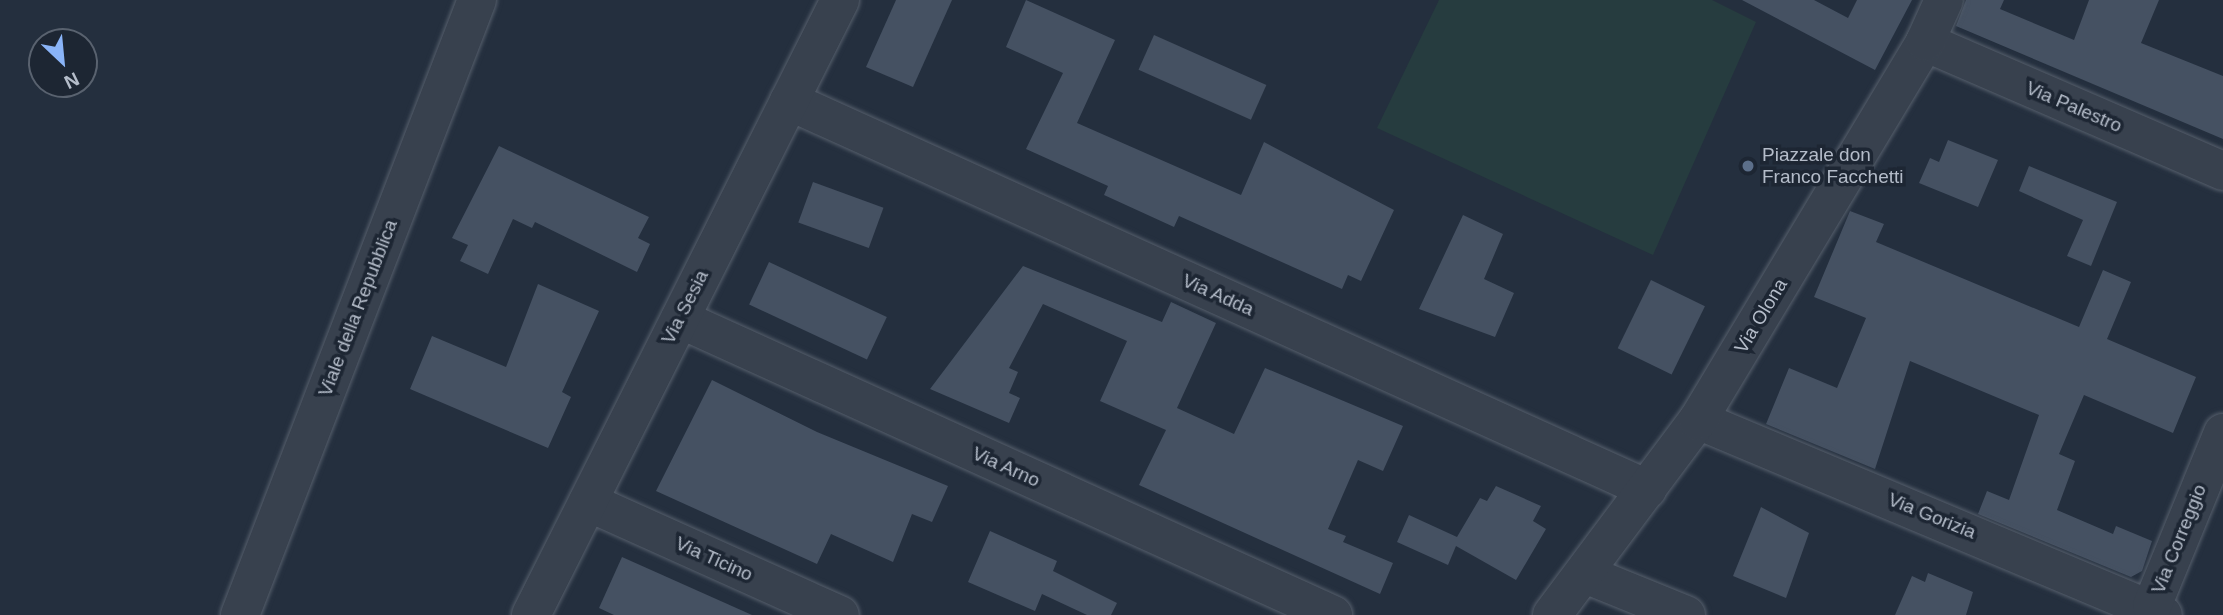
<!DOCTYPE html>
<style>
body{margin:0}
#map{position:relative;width:2223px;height:615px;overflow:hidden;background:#242f3e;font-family:Arial,sans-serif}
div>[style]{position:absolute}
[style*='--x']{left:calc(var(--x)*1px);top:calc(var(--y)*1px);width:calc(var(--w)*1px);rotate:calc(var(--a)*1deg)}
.green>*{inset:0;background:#263c3f}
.building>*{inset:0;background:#455162;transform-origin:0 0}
.roads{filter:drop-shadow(0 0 2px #565f6c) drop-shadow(0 0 2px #565f6c)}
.minor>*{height:38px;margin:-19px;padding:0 19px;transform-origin:19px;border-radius:19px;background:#38414e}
.dots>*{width:19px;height:19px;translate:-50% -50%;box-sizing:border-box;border:4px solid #1d2633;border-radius:50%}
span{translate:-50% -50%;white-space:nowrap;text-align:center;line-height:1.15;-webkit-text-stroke:7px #1d2633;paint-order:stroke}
.street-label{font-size:19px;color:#b4bcc9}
.poi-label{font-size:19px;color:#b4bcc9}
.left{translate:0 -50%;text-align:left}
.north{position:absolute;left:28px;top:28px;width:70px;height:70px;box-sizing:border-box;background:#1d2633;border:2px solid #59626f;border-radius:50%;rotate:154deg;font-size:19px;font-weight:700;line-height:28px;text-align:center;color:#b4bcc9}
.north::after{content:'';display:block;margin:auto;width:24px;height:32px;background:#8ab4f8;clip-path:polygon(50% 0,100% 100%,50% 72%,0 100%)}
</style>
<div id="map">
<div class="green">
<i style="clip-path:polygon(1439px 0,1712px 0,1756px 22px,1653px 255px,1377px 128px)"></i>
</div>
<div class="building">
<i style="clip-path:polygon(896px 0,952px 0,913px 87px,866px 67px)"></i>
<i style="clip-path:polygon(1026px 0,1115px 40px,1077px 123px,1241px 195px,1264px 142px,1394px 210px,1361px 281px,1348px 275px,1342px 289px,1179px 216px,1174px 227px,1104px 195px,1108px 186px,1026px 149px,1063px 73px,1006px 47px)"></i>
<i style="clip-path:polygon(1742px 0,1814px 0,1848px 18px,1857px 0,1912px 0,1875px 70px)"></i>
<i style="clip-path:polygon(1966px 0,2004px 0,2000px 9px,2074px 40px,2089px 0,2159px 0,2141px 43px,2223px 76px,2223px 139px,1956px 26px)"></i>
<i style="left:1154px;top:35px;width:123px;height:38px;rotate:24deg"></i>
<i style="clip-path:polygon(1948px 140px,1998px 160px,1978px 207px,1919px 183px,1930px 158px,1939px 162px)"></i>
<i style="clip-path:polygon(499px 146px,649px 217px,638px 238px,650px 244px,637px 272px,535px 222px,532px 228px,513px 219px,488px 274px,460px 261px,468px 245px,452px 238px)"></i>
<i style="clip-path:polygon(2029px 166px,2117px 202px,2091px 266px,2067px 256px,2083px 220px,2019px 191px)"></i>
<i style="left:813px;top:182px;width:75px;height:43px;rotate:20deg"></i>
<i style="clip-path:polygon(1850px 211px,1884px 224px,1876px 242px,2079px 327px,2103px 270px,2131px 282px,2107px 339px,2196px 377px,2173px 433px,2084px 395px,2059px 454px,2075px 461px,2057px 510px,2113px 534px,2116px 526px,2152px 541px,2142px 571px,2131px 577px,1978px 514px,1987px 491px,2009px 500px,2039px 415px,1910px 361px,1875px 469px,1766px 424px,1789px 368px,1837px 388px,1866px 318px,1814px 297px)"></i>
<i style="clip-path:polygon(1463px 215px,1503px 234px,1484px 279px,1514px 293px,1495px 337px,1419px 309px)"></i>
<i style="left:769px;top:262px;width:130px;height:47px;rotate:25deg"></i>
<i style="clip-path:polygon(1023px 266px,1162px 322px,1171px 302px,1216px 323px,1177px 408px,1234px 434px,1265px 368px,1403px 426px,1383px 471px,1358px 460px,1328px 529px,1346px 536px,1343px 542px,1393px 563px,1380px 594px,1139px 485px,1166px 430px,1100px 401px,1127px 341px,1043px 304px,1009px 368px,1018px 372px,1009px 393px,1020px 398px,1009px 423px,930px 389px)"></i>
<i style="left:1651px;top:280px;width:60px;height:76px;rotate:26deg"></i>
<i style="clip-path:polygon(538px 284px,599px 311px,562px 392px,571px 397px,548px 448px,410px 389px,432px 336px,506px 367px)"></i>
<i style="clip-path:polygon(712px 380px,817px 432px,948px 486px,932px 522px,912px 514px,893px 562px,831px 534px,817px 564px,656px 491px)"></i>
<i style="clip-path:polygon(1496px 486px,1541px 506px,1533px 521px,1546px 529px,1516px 580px,1456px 546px,1448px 565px,1397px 542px,1409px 515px,1457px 537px,1480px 498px,1487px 501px)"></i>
<i style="clip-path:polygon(1761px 507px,1809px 533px,1786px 598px,1733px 576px)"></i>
<i style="clip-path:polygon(990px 531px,1057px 561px,1053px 571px,1117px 603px,1111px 615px,1087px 615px,1042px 594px,1035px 611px,968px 582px)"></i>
<i style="clip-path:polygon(622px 557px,752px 615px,614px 615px,599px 608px)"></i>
<i style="clip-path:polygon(1928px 573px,1973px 592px,1966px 615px,1895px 615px,1912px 576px,1925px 582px)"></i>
</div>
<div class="roads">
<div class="minor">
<i style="--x:1925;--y:42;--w:325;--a:23.4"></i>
<i style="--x:789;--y:101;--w:942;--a:24.33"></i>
<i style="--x:680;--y:319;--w:717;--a:24.38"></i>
<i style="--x:1698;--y:420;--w:504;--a:22.75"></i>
<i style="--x:588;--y:502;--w:276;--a:24.2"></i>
<i style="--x:1585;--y:574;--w:109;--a:22.1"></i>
<i style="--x:2152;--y:606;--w:187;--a:-67.7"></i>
<i style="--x:240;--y:615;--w:659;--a:-68.93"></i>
<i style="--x:531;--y:615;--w:688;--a:-63.32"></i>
<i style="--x:1552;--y:615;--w:244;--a:-53.2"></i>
<i style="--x:1698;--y:420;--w:441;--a:-59"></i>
<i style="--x:1925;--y:42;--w:46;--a:-65.7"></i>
</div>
</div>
<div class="dots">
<i style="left:1748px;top:166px;background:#5c6f8a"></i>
</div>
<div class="street-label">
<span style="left:2074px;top:107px;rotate:23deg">Via Palestro</span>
<span style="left:1218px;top:295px;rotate:24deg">Via Adda</span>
<span style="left:685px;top:307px;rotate:-63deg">Via Sesia</span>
<span style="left:358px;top:308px;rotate:-69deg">Viale della Repubblica</span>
<span style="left:1761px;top:316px;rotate:-59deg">Via Olona</span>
<span style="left:1006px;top:467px;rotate:24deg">Via Arno</span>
<span style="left:1932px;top:516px;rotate:22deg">Via Gorizia</span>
<span style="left:2179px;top:539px;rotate:-68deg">Via Correggio</span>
<span style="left:714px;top:559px;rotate:24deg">Via Ticino</span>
</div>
<div class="poi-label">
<span class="left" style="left:1762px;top:166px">Piazzale don<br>Franco Facchetti</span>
</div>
<div class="north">N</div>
</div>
